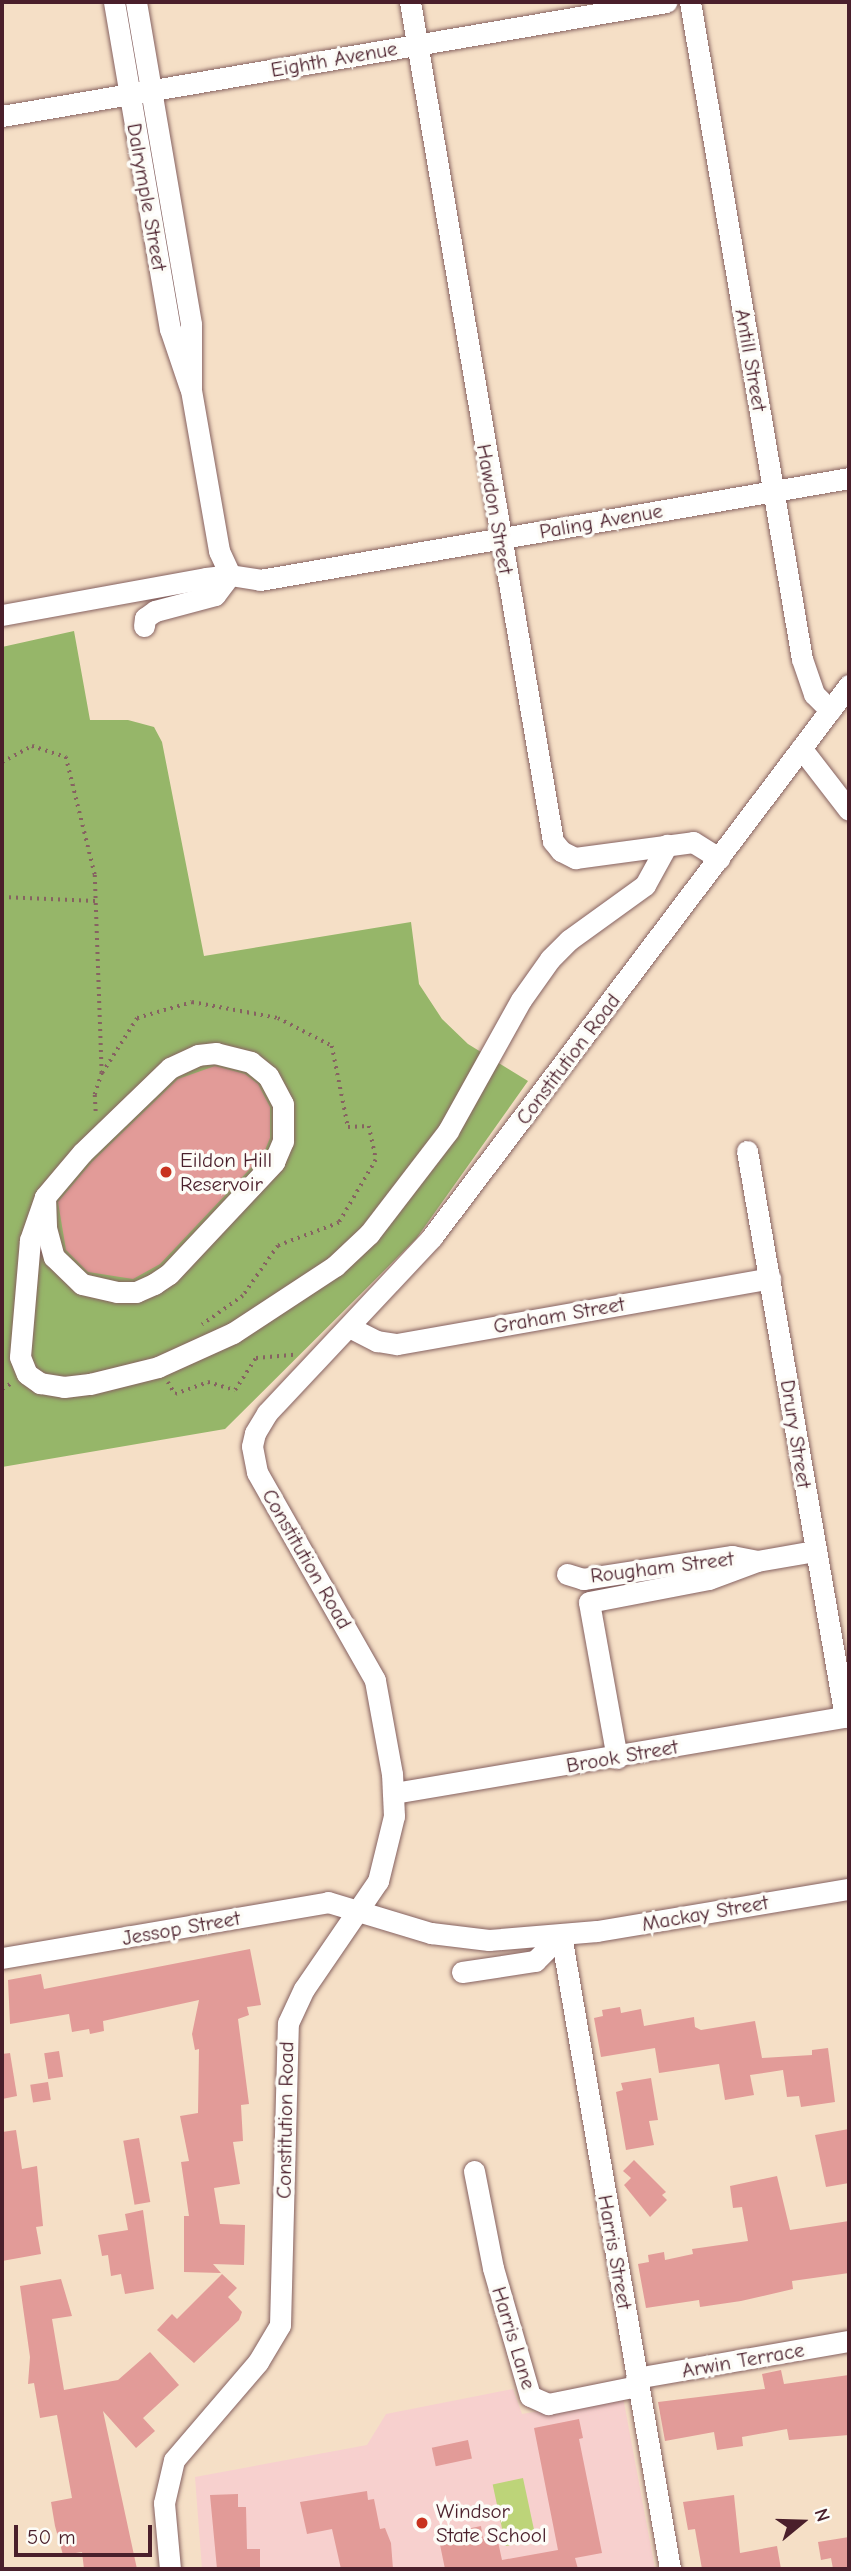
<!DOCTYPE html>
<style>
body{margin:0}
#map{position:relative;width:851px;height:2571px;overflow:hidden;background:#f5dfc6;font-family:"Comic Neue",sans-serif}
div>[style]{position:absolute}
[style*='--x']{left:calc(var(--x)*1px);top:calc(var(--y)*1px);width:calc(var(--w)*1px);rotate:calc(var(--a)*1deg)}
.built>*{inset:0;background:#f7d0ce}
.green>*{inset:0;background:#bdd479;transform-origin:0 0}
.forest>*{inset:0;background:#96b669}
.building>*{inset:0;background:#e29b98;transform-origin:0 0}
.path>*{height:3.5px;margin-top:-1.75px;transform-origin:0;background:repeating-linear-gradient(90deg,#866261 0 2px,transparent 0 7px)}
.roads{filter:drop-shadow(0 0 2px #866261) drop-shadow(0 0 2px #866261)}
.minor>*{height:21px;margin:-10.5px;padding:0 10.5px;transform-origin:10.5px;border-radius:10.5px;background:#fff}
.dots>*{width:19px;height:19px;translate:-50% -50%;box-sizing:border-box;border:4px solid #fdfcf7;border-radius:50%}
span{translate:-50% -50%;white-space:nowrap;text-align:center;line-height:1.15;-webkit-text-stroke:7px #fdfcf7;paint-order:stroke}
.street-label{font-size:21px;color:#4a1f2b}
.poi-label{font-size:21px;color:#4a1f2b}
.left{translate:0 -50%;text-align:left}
.frame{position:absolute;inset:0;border:4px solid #4a1f2b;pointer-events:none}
.north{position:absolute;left:767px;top:2487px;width:70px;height:70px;-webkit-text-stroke:5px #fdfcf7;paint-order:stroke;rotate:71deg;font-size:19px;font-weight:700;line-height:28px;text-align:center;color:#4a1f2b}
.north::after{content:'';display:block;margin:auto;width:24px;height:32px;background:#4a1f2b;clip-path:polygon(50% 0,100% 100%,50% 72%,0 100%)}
.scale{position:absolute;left:14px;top:2525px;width:138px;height:32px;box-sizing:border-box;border:4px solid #4a1f2b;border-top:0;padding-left:9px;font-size:21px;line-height:24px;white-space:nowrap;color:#4a1f2b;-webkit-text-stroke:5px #fdfcf7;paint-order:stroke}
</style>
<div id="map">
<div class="built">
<i style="clip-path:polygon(513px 2389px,522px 2414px,623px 2397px,655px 2569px,202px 2569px,195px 2477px,367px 2445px,386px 2414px)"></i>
</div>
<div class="green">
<i style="left:523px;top:2478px;width:63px;height:31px;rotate:78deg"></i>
</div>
<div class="forest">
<i style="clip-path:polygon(74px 631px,90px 720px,128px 720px,154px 727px,162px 742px,204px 956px,411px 922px,419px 984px,442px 1019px,468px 1044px,528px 1081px,416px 1239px,225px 1429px,2px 1467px,2px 647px)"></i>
</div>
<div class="building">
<i style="clip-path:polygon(215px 1066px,245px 1074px,258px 1084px,270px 1107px,270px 1138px,263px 1155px,160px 1264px,133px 1279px,88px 1272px,66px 1250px,58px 1202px,92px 1162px,178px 1079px)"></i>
<i style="clip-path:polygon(250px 1949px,261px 2005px,247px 2007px,249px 2015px,238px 2019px,249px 2104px,241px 2105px,243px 2141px,233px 2142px,240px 2184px,214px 2188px,220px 2224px,245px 2225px,244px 2265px,213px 2264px,221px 2273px,184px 2272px,184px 2216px,189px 2216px,181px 2162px,189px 2161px,180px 2116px,198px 2113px,199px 2049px,195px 2050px,192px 2034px,199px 2000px,103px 2021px,104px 2031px,90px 2034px,89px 2029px,72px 2032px,69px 2014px,10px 2024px,8px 1980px,41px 1974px,44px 1989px)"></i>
<i style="clip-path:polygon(620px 2007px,621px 2013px,641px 2009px,644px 2026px,694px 2017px,695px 2027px,701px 2030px,755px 2021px,762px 2058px,812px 2055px,812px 2050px,828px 2048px,835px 2102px,801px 2107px,799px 2096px,787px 2097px,783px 2070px,750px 2075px,754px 2095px,725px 2100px,719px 2064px,659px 2073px,655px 2048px,601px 2057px,594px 2018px,603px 2016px,602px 2010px)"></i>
<i style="left:59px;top:2051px;width:26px;height:15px;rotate:81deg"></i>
<i style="clip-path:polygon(10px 2053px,17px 2096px,2px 2099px,2px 2054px)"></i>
<i style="clip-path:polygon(651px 2078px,658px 2120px,649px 2121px,654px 2145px,626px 2150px,616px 2092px,623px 2090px,621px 2083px)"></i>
<i style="left:48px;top:2082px;width:18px;height:18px;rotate:81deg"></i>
<i style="clip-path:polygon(849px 2129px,849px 2183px,826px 2187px,815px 2135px)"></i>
<i style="clip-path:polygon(16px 2130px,22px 2169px,37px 2166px,43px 2226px,36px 2227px,41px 2254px,2px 2261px,2px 2132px)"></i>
<i style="left:139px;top:2138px;width:65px;height:16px;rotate:80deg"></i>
<i style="clip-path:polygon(634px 2160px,666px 2192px,662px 2195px,667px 2200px,650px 2217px,624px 2185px,631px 2178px,623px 2171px)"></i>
<i style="clip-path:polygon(777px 2176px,790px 2230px,849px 2221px,849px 2273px,792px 2281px,793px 2289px,741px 2301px,700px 2307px,699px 2300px,646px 2308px,638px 2264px,649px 2262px,648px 2255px,664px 2252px,665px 2260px,693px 2254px,692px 2249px,748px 2241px,742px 2207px,733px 2208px,730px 2186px)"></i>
<i style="clip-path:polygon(143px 2210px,154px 2289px,125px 2294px,121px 2274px,111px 2276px,108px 2255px,102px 2256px,98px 2235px,128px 2230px,125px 2214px)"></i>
<i style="clip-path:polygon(222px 2274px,237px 2288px,228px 2297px,242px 2312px,239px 2320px,194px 2363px,157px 2330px,172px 2314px,177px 2319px)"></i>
<i style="clip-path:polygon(61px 2279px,72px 2316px,52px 2319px,64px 2390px,118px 2380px,150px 2352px,179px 2385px,143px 2418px,155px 2431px,136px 2448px,103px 2411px,137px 2569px,84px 2569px,82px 2552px,63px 2555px,55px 2526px,51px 2502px,72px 2498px,57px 2415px,40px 2418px,34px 2383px,28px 2384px,30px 2357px,20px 2286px)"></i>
<i style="clip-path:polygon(781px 2370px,784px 2384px,849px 2375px,849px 2435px,789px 2440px,787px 2429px,742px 2437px,743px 2446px,717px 2450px,714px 2432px,665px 2441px,658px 2402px,765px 2389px,762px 2374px)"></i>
<i style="clip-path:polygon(579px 2419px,583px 2438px,579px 2439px,602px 2553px,575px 2558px,578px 2569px,445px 2569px,438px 2535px,481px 2526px,483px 2539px,497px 2537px,502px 2560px,558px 2550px,534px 2428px)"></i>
<i style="left:468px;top:2440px;width:19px;height:37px;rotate:78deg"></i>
<i style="clip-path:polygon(367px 2491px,368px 2500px,374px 2499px,380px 2529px,385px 2528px,391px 2543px,393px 2569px,341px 2569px,332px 2529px,307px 2534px,300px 2502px)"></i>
<i style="clip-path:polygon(238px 2494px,238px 2507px,246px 2507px,247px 2549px,260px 2549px,260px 2569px,217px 2569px,210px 2495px)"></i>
<i style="clip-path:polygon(734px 2495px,740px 2553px,777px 2546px,781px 2569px,702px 2569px,695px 2529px,688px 2530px,683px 2502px)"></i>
<i style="clip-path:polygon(849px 2537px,849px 2569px,833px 2569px,831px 2558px,821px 2560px,818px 2542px)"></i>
</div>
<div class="path">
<i style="--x:2;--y:762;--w:34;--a:-28"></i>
<i style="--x:32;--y:746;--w:36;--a:18"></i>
<i style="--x:66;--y:757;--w:122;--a:76.2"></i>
<i style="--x:95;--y:875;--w:198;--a:88"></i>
<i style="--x:102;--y:1073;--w:23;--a:108"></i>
<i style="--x:95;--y:1095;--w:17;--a:87"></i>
<i style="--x:2;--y:897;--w:94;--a:2.4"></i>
<i style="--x:102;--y:1073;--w:65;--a:-57.5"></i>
<i style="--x:137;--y:1018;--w:57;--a:-16.2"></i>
<i style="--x:192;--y:1002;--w:87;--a:10.5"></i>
<i style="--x:278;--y:1018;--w:61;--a:27.4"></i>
<i style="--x:332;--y:1046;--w:83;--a:78.8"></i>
<i style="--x:348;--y:1127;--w:21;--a:-3"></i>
<i style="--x:369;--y:1126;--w:35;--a:78"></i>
<i style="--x:376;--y:1160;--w:73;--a:120.4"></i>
<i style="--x:339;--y:1223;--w:65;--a:159.3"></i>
<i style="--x:278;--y:1246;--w:61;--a:125"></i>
<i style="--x:243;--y:1296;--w:50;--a:144.7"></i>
<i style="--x:168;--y:1382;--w:14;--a:60"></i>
<i style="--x:175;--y:1394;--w:35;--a:-20"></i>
<i style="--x:208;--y:1382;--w:28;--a:17"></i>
<i style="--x:235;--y:1390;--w:38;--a:-57"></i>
<i style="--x:256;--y:1358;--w:38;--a:-5"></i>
<i style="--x:2;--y:1389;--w:12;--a:-31"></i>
</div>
<div class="roads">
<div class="minor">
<i style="--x:114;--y:2;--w:332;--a:80.3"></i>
<i style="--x:170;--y:329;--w:62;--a:71.3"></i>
<i style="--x:136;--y:2;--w:327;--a:80.3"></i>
<i style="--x:191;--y:324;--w:66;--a:90"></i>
<i style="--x:191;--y:390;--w:163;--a:80.1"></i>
<i style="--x:219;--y:551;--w:26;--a:65"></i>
<i style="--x:410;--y:2;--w:851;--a:80.33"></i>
<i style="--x:553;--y:841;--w:13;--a:51"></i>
<i style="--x:561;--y:851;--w:16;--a:27"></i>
<i style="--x:575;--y:858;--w:119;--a:-7.7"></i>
<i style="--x:693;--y:842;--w:31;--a:32"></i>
<i style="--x:690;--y:2;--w:666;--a:80.33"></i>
<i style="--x:802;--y:659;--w:37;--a:71"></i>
<i style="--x:814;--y:694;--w:23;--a:45"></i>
<i style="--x:2;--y:116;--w:674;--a:-9.74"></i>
<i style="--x:2;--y:615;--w:207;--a:-10.3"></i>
<i style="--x:206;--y:578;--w:24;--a:-7"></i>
<i style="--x:230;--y:575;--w:30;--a:9"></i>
<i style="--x:260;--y:580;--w:598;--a:-9.82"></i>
<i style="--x:144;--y:626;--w:8;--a:-83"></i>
<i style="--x:145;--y:618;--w:12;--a:-35"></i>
<i style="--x:155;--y:611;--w:62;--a:-14.9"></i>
<i style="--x:215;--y:595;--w:25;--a:-53"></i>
<i style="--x:801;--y:748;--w:78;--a:52.3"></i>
<i style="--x:747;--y:1151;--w:574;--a:80.18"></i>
<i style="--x:45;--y:1197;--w:31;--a:88"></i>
<i style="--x:46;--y:1228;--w:30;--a:75"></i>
<i style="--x:54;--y:1257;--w:39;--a:44"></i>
<i style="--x:82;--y:1284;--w:36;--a:13"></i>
<i style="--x:117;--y:1292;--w:19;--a:0"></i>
<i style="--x:136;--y:1292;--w:20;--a:-24"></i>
<i style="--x:154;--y:1284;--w:18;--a:-34"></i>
<i style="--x:169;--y:1274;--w:154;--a:-46.8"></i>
<i style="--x:274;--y:1162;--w:23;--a:-67"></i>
<i style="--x:283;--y:1141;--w:37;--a:-90"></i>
<i style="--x:283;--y:1104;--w:32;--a:-118"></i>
<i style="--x:268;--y:1076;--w:22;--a:-141"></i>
<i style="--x:251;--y:1062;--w:36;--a:-166"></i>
<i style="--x:216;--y:1053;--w:18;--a:174"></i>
<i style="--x:198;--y:1055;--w:31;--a:155"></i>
<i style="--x:170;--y:1068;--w:122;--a:136"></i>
<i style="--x:82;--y:1153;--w:57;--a:130.1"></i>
<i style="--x:45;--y:1197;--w:46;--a:109.2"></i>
<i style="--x:30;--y:1240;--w:117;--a:94.9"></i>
<i style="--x:20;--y:1357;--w:18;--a:68"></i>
<i style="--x:27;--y:1374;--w:16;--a:35"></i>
<i style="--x:40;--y:1383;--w:24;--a:9"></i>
<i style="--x:64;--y:1387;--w:26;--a:-7"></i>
<i style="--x:90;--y:1384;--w:70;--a:-14"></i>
<i style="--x:158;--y:1367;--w:82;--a:-24.4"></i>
<i style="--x:233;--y:1333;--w:122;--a:-33.3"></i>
<i style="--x:335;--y:1266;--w:47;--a:-43.3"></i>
<i style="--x:369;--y:1234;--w:130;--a:-52.5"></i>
<i style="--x:448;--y:1131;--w:150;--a:-60.9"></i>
<i style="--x:521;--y:1000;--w:50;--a:-54.7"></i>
<i style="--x:550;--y:959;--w:27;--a:-45"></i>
<i style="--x:569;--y:940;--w:94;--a:-35.9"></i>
<i style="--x:645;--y:885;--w:46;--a:-61.2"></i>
<i style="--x:351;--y:1328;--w:29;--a:27"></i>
<i style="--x:377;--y:1341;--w:20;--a:9"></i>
<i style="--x:397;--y:1344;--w:379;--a:-10"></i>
<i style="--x:567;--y:1574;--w:17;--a:17"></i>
<i style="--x:583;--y:1579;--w:151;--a:-8.8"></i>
<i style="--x:732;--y:1556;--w:25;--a:11"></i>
<i style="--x:617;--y:1758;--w:158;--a:-100.2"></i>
<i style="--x:589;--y:1602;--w:122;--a:-10.9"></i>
<i style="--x:709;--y:1579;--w:51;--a:-20.6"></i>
<i style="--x:757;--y:1561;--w:59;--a:-9.8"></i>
<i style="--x:394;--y:1793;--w:461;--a:-9.6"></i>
<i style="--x:561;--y:1935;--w:643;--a:80.24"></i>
<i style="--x:2;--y:1958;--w:331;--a:-9.7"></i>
<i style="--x:328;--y:1902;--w:108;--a:16.8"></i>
<i style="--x:431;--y:1933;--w:58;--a:6.9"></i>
<i style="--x:489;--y:1940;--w:108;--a:-4.8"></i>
<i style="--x:597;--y:1931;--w:255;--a:-9.5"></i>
<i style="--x:462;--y:1972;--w:74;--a:-8.6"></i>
<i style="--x:535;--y:1961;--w:37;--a:-45"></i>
<i style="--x:474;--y:2171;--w:99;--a:78.9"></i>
<i style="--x:493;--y:2268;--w:133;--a:73.9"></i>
<i style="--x:530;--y:2396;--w:20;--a:24"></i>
<i style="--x:548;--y:2404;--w:91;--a:-11.4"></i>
<i style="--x:636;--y:2378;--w:216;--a:-9.9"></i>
<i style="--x:170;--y:2569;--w:66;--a:-95.2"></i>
<i style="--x:164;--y:2503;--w:44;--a:-76.9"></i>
<i style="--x:174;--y:2460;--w:129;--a:-49.4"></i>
<i style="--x:258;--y:2362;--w:43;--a:-59.3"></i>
<i style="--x:280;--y:2325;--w:302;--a:-88.5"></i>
<i style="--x:288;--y:2023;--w:38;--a:-65"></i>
<i style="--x:304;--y:1989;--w:131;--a:-55.6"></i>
<i style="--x:378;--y:1881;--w:67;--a:-76.2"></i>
<i style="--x:394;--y:1816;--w:42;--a:-92.7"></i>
<i style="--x:392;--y:1774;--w:96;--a:-100.3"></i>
<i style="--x:375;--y:1680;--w:239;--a:-119.6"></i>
<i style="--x:257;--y:1472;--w:26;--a:-101"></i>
<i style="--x:252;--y:1446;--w:13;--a:-77"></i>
<i style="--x:255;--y:1433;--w:23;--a:-59"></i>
<i style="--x:267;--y:1413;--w:241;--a:-46.8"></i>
<i style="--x:432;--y:1237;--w:692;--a:-52.93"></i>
</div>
</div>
<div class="dots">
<i style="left:166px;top:1172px;background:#c8321e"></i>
<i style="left:422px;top:2523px;background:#c8321e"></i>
</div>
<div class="street-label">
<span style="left:334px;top:59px;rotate:-10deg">Eighth Avenue</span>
<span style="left:147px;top:197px;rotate:80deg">Dalrymple Street</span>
<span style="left:751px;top:360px;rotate:80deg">Antill Street</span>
<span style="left:495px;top:509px;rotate:80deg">Hawdon Street</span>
<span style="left:601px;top:521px;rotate:-10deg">Paling Avenue</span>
<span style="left:568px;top:1059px;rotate:-53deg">Constitution Road</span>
<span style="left:559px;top:1315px;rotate:-10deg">Graham Street</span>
<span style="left:796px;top:1434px;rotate:81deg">Drury Street</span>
<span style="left:307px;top:1559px;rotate:60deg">Constitution Road</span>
<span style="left:662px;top:1567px;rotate:-7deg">Rougham Street</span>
<span style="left:622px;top:1756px;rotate:-10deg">Brook Street</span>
<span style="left:705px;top:1913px;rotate:-10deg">Mackay Street</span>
<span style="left:181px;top:1928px;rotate:-10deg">Jessop Street</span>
<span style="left:285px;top:2120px;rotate:-89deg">Constitution Road</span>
<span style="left:615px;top:2252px;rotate:80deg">Harris Street</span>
<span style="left:514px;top:2338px;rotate:73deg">Harris Lane</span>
<span style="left:743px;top:2360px;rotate:-10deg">Arwin Terrace</span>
</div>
<div class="poi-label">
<span class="left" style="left:180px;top:1172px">Eildon Hill<br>Reservoir</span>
<span class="left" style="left:436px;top:2523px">Windsor<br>State School</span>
</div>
<div class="frame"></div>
<div class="north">N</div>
<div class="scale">50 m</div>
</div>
